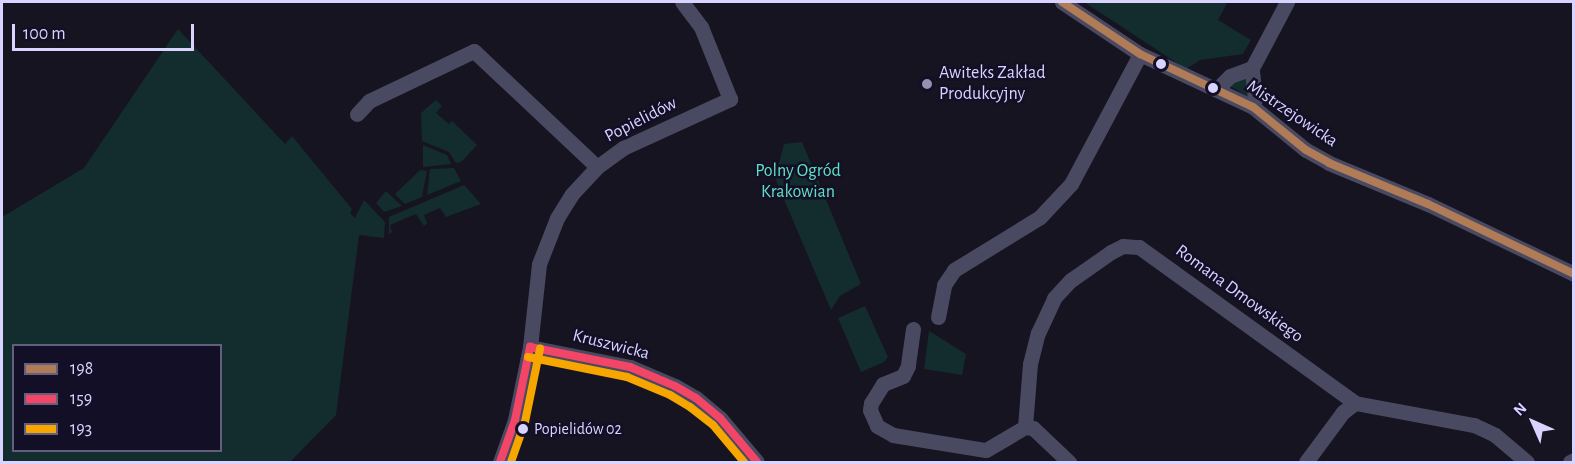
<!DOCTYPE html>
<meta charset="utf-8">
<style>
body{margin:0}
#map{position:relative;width:1575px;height:464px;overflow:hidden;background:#161421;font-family:"Alegreya Sans",sans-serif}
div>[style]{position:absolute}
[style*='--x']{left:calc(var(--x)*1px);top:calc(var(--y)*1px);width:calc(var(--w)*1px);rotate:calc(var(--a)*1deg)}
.green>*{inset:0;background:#132c2d}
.minor>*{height:15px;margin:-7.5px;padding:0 7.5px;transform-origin:7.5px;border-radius:7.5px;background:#4a4962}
.bus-1>*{height:8px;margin:-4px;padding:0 4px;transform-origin:4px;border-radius:4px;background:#b07c57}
.bus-2>*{height:8px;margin:-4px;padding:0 4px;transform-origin:4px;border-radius:4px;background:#f34667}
.bus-3>*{height:8px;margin:-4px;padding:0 4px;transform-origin:4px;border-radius:4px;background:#f7a600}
.dots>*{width:16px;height:16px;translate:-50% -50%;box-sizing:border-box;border:3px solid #130f26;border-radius:50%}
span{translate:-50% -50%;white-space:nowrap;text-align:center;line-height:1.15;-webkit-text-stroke:5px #130f26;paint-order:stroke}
.bus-label{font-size:16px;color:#d9d4ff}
.left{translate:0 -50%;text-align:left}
.poi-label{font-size:18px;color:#d9d4ff}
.street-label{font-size:18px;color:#d9d4ff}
.park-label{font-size:18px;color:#5fe0c0}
.frame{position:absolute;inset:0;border:3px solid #d9d4ff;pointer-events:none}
.legend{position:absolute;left:12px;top:344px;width:210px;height:108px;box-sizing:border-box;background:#130f26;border:2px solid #625e7d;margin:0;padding:8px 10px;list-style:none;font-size:18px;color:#d9d4ff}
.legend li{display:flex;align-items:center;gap:12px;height:30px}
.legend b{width:30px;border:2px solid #625e7d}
.north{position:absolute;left:1503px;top:392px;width:60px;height:60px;-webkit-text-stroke:4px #130f26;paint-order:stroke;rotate:315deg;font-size:16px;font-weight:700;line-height:24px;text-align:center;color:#d9d4ff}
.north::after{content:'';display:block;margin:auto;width:21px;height:27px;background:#d9d4ff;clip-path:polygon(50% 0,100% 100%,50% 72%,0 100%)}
.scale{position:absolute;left:12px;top:24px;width:182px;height:27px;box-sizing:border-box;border:3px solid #d9d4ff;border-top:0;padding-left:8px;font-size:18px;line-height:21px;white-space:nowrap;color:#d9d4ff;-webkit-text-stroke:4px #130f26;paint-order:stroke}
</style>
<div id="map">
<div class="green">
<i style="clip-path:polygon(1084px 2px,1228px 2px,1218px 20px,1251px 40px,1243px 54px,1200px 60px,1186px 69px)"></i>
<i style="clip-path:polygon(evenodd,178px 29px,285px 144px,292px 136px,352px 209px,350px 213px,355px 218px,364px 200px,385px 222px,384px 238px,359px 235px,336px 415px,290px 462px,2px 462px,2px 217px,84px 168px,178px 29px,14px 346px,220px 346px,220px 450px,14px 450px,14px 346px)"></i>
<i style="clip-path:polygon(1242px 76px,1248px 79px,1250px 94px,1247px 96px,1230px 86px,1231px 81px)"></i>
<i style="clip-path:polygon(436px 100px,442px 106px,436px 113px,449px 124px,452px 121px,477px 145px,461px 162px,456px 163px,449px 152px,422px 141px,421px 113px)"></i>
<i style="clip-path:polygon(802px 142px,861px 284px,840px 296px,831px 310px,775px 178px,784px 144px)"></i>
<i style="clip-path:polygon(423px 145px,447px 155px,451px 164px,423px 167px)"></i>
<i style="clip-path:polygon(454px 168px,461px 181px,427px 195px,430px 169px)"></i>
<i style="clip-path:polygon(420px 170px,427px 171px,422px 197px,405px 204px,395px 194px)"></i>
<i style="clip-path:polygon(464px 185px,481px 204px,446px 217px,440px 208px,424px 215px,427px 223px,424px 226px,416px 214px,390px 225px,392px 232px,389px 234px,389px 217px)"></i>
<i style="clip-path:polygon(385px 192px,387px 192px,402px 206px,384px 212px,376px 203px)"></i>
<i style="clip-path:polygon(865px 306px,888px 357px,884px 362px,861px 372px,838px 318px)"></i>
<i style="clip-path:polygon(929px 331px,966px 354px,962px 375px,924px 369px)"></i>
</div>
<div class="minor">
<i style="--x:1062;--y:2;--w:94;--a:33.7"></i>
<i style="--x:1140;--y:54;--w:125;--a:25.1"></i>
<i style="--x:1253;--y:107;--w:68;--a:39.1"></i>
<i style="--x:1306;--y:150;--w:26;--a:29"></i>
<i style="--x:1329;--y:163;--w:107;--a:22.5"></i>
<i style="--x:1428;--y:204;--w:162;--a:25.6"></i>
<i style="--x:1217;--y:89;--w:18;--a:-45"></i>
<i style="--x:1230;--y:76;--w:23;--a:-20"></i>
<i style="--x:1253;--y:107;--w:8;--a:-76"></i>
<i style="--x:1255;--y:99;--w:31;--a:-96"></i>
<i style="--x:1252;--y:68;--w:75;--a:-62.1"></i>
<i style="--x:357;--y:114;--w:18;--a:-47"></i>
<i style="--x:369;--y:101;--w:116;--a:-25.5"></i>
<i style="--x:474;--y:51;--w:169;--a:43.3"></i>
<i style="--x:938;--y:317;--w:33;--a:-79"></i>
<i style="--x:944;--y:285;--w:18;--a:-56"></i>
<i style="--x:954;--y:270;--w:101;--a:-31.6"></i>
<i style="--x:1040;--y:217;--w:45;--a:-46.8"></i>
<i style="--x:1071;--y:184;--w:147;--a:-62"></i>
<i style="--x:913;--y:329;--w:37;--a:98"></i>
<i style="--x:908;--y:366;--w:11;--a:117"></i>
<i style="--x:903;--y:376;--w:22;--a:158"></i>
<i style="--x:883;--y:384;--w:22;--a:122"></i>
<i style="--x:871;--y:403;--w:7;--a:98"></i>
<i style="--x:870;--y:410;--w:17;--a:66"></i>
<i style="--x:877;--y:426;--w:18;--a:29"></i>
<i style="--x:893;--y:435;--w:94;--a:9.2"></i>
<i style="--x:986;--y:450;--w:45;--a:-30.5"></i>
<i style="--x:1025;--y:427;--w:8;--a:7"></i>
<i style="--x:1033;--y:428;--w:50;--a:43.4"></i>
<i style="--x:530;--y:347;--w:102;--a:11.3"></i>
<i style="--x:630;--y:367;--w:49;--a:22.9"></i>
<i style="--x:675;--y:386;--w:24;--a:30"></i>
<i style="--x:696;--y:398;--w:31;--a:40"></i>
<i style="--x:720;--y:418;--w:57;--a:49.9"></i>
<i style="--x:1025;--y:427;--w:63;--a:-85.5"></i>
<i style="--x:1030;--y:364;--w:32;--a:-76"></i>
<i style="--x:1038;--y:333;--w:38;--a:-65"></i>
<i style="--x:1054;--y:298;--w:25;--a:-47"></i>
<i style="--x:1071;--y:280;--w:49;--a:-35"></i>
<i style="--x:1111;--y:252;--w:13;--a:-27"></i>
<i style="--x:1123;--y:246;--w:16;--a:4"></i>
<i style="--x:1139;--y:247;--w:266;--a:35.8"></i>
<i style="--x:1355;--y:403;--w:121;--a:10.5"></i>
<i style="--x:1474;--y:425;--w:23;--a:25"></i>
<i style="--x:1495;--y:435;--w:42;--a:40.2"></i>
<i style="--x:500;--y:462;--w:45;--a:-70.3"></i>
<i style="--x:515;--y:420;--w:75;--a:-78.4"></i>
<i style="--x:530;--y:347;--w:83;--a:-83.8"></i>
<i style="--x:539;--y:264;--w:49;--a:-68.6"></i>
<i style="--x:557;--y:218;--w:28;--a:-58"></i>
<i style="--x:572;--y:194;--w:37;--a:-47"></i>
<i style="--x:597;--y:167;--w:32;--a:-36"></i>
<i style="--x:623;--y:148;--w:118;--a:-24.6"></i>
<i style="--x:730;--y:99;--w:78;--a:-111.9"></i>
<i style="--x:701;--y:27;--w:31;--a:-127"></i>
<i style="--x:1306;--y:462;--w:62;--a:-53.5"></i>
<i style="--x:1343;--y:412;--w:15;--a:-37"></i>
<i style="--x:1570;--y:462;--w:4;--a:-27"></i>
</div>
<div class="bus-1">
<i style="--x:1062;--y:2;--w:94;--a:33.7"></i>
<i style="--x:1140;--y:54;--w:125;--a:25.1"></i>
<i style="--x:1253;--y:107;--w:68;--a:39.1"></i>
<i style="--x:1306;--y:150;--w:26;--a:29"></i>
<i style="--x:1329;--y:163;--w:107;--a:22.5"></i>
<i style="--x:1428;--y:204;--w:162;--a:25.6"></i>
</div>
<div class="bus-2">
<i style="--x:530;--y:347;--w:102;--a:11.3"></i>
<i style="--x:630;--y:367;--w:49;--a:22.9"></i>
<i style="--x:675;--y:386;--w:24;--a:30"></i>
<i style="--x:696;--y:398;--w:31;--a:40"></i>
<i style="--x:720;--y:418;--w:57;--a:49.9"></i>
<i style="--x:500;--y:462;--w:45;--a:-70.3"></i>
<i style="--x:515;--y:420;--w:75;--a:-78.4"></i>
</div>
<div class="bus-3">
<i style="--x:528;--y:357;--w:101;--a:11.4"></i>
<i style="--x:627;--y:377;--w:47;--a:22.7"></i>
<i style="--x:670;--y:395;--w:23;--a:31"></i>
<i style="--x:690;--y:407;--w:29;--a:38"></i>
<i style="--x:713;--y:425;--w:48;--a:50"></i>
<i style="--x:511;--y:462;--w:42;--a:-70.7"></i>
<i style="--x:525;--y:422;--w:75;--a:-78.4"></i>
</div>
<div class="dots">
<i style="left:1161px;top:64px;background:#d9d4ff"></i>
<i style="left:927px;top:84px;background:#9591b1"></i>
<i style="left:1213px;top:88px;background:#d9d4ff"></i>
<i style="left:523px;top:429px;background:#d9d4ff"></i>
</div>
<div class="bus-label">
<span class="left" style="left:534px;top:429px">Popielidów 02</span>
</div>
<div class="poi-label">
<span class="left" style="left:939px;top:84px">Awiteks Zakład<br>Produkcyjny</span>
</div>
<div class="street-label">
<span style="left:1292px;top:114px;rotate:34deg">Mistrzejowicka</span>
<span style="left:641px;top:120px;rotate:-27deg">Popielidów</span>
<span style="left:1239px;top:294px;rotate:36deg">Romana Dmowskiego</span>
<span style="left:611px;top:345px;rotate:14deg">Kruszwicka</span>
</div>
<div class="park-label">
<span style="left:798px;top:182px">Polny Ogród<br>Krakowian</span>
</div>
<div class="frame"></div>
<ul class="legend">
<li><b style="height:8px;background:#b07c57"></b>198</li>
<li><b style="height:8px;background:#f34667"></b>159</li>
<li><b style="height:8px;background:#f7a600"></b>193</li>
</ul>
<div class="north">N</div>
<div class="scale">100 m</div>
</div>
